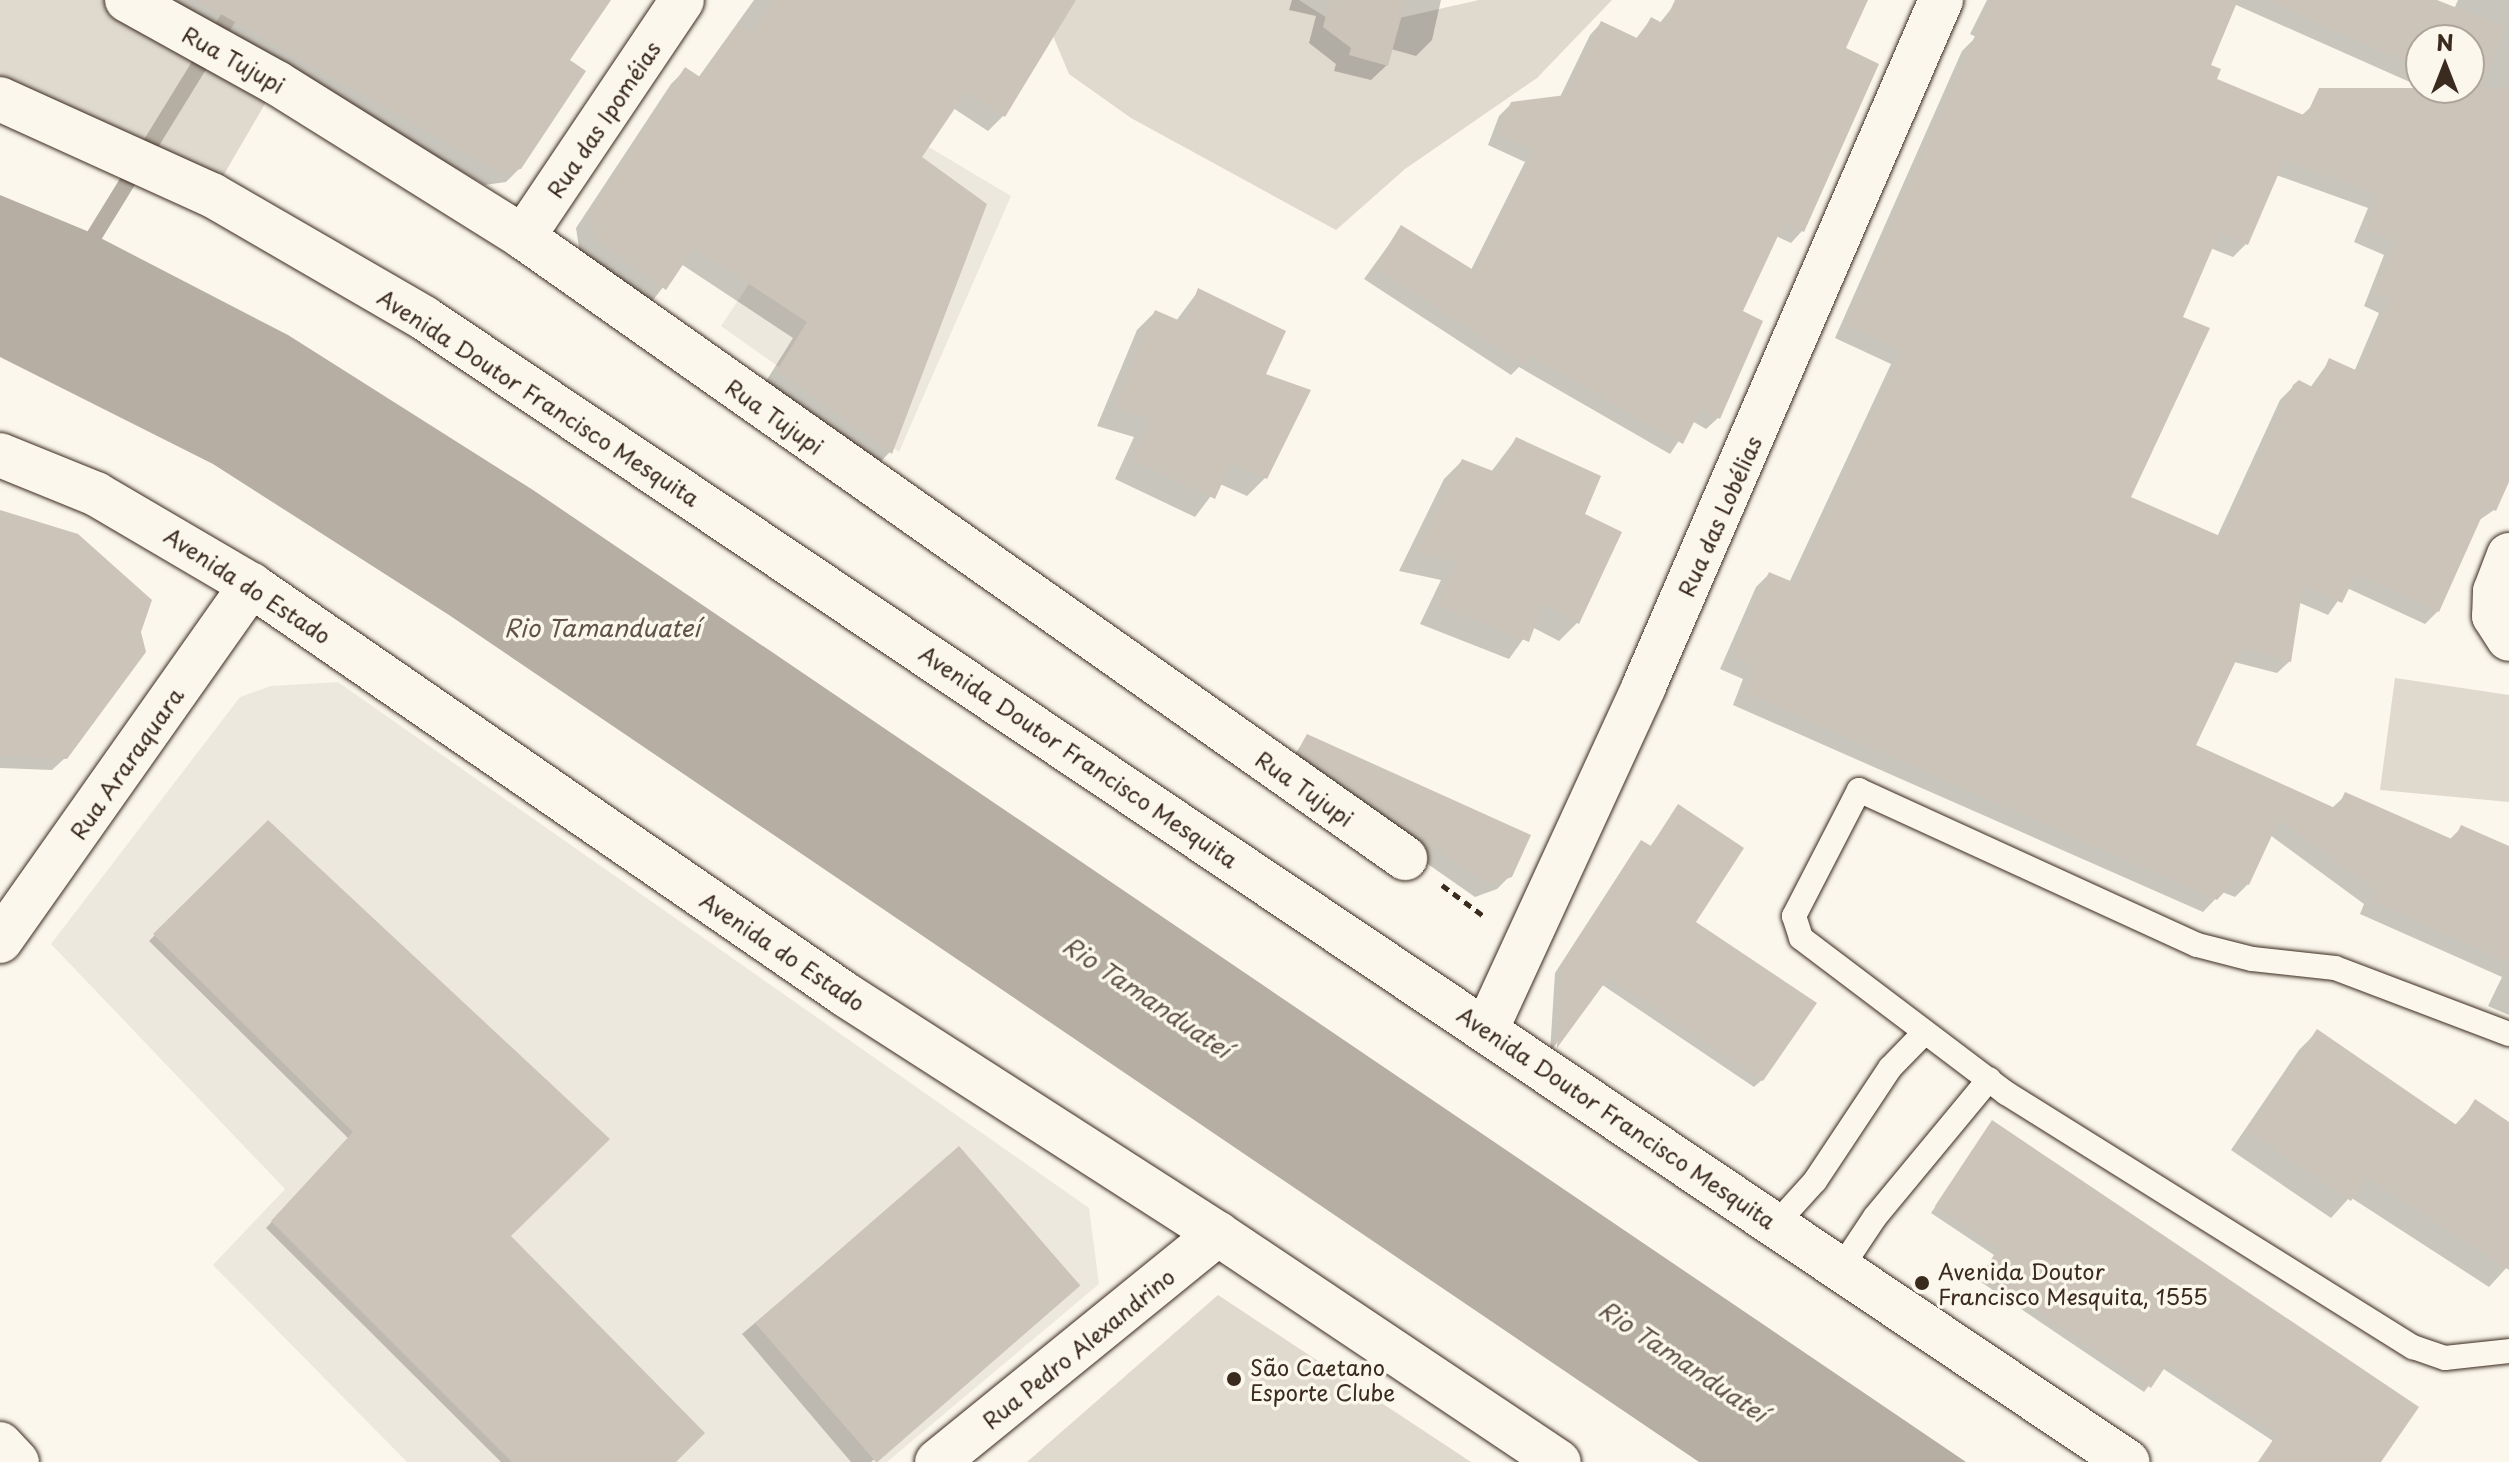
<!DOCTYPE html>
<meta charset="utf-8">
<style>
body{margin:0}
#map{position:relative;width:2509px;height:1462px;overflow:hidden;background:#fbf7ec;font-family:"Playpen Sans",sans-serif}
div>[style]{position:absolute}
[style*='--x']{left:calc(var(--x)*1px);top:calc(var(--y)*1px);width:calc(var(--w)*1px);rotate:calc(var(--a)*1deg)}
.built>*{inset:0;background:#ede8dd}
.green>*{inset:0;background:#dfd9ce}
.water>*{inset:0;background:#b6aea2}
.shadow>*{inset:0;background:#0003}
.stream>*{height:16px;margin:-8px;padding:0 8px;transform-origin:8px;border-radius:8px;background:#b6aea2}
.building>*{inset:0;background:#ccc4b9;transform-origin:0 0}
.path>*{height:5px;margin-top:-2.5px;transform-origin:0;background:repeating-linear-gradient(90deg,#3b2a1e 0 8px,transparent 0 14px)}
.roads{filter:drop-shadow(0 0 2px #3b2a1e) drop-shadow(0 0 2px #3b2a1e)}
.lane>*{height:24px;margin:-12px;padding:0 12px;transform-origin:12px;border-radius:12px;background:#fbf7ec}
.street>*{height:44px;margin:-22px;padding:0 22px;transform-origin:22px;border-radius:22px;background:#fbf7ec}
.highway>*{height:44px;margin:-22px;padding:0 22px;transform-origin:22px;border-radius:22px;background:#fbf7ec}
.dots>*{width:22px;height:22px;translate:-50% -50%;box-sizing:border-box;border:4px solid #fbf7ec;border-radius:50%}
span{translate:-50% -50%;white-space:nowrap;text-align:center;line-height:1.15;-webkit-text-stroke:7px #fbf7ec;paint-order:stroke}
.street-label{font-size:22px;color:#3b2a1e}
.poi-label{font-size:22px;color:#3b2a1e}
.left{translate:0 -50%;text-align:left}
.water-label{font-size:24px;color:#605246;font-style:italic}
.north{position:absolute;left:2405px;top:24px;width:80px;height:80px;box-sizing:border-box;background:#fbf7ec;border:2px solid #aea59a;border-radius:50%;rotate:0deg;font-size:22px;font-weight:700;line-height:32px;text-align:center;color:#3b2a1e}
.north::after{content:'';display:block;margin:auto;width:28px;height:36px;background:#3b2a1e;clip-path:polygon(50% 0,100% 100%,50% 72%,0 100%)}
</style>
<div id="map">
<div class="built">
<i style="clip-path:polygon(865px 109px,1011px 196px,899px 452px,721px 326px)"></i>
<i style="clip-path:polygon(338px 682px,1089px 1208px,1099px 1284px,887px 1462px,407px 1462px,213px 1265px,285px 1189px,51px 944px,240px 697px,271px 686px)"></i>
</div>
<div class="green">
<i style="clip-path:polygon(0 0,127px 0,277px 83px,212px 195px,0 99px)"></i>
<i style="clip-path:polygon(1038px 0,1299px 0,1346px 30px,1479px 0,1612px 0,1537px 78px,1405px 169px,1336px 230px,1131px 118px,1069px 74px)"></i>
<i style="clip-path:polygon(2395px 678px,2509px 695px,2509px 802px,2380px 790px)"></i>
<i style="clip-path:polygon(1218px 1295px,1471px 1462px,1027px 1462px)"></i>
</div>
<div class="water">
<i style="clip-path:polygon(0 195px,87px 231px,288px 335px,533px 490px,1966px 1462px,1699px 1462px,449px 615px,213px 464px,0 357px)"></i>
</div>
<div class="shadow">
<i style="clip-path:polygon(165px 0,608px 0,567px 61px,520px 168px,506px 182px,485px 185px)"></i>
<i style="clip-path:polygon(754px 0,1073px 0,1004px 115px,988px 131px,953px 108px,920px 157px,890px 452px,875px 467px,763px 386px,793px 338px,681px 264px,650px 304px,580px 254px,576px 228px,671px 84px,686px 69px,698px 78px)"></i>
<i style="clip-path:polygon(1292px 0,1441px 0,1432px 40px,1416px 56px,1391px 49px,1387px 65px,1371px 80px,1334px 71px,1336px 64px,1309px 43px,1316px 16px,1289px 10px)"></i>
<i style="clip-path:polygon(1772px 0,1865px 0,1843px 49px,1802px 231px,1791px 243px,1776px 236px,1741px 312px,1718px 418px,1706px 429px,1692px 421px,1670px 454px,1519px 367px,1511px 375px,1364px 279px,1401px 228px,1471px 270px,1525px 162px,1488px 145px,1499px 116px,1511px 104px,1560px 97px,1590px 35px,1601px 23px,1635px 40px,1651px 19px,1659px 24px,1675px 4px)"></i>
<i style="clip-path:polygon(evenodd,1987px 0,2433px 0,2454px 9px,2458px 0,2509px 0,2509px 126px,2423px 88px,2469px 88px,2469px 40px,2421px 40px,2421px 87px,2234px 4px,2208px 66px,2215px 80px,2301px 116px,2313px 105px,2509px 182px,2509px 477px,2494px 510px,2478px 521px,2438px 611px,2425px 624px,2347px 588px,2328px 615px,2298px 602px,2290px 661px,2277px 673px,2234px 662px,2194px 746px,2332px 808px,2346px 795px,2449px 840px,2461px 828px,2509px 864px,2509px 1015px,2488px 1006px,2502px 977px,2360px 914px,2364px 904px,2270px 835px,2248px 884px,2235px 897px,2222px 892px,2203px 912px,1733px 705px,1743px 679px,1720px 669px,1756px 587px,1769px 574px,1789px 583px,1891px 364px,1835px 338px,1962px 51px,1976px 37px,1970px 34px,1987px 0,2276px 175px,2368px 208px,2354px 242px,2384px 255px,2364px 306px,2379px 313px,2354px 372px,2330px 360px,2310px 388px,2294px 386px,2280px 400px,2217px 537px,2128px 498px,2181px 318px,2210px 248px,2233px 257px,2246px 244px,2276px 175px)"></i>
<i style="clip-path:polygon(1199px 290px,1263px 375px,1266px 477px,1247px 496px,1220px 484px,1195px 517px,1115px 479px,1134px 437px,1097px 426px,1137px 330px,1155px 312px,1176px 321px)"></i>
<i style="clip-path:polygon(1516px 439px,1583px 514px,1620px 533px,1577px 623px,1559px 641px,1532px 627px,1509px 659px,1420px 624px,1441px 580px,1399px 571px,1444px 479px,1462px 461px,1491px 472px)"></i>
<i style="clip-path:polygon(0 513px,65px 758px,52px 770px,0 768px)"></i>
<i style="clip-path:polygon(1308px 737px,1510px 876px,1497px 889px,1475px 897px,1286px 765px)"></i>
<i style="clip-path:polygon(1679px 807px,1693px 922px,1762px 1080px,1754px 1087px,1601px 984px,1550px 1052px,1555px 973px,1634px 851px,1642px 843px,1649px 848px)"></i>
<i style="clip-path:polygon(268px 822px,508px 1236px,674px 1462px,501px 1462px,266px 1228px,349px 1139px,149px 941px)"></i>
<i style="clip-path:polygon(2317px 1032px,2454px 1126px,2476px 1102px,2509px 1125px,2509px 1265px,2489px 1287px,2350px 1197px,2331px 1218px,2231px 1150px,2299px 1050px)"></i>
<i style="clip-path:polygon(1987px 1129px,2379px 1462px,2258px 1462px,2273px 1441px,2162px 1368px,2144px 1392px,1978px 1280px,1994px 1255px,1931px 1213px)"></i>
<i style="clip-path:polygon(959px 1149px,1078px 1286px,871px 1462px,851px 1462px,742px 1334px)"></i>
</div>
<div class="stream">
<i style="--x:83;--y:254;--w:298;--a:-58.4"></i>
</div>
<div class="building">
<i style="clip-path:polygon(196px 0,611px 0,570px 60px,586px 71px,521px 169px,499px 172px)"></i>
<i style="clip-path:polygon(773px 0,1076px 0,1005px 117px,966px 92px,922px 157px,987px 204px,892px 454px,777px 370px,807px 322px,694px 248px,666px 290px,595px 239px,590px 212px,685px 67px,700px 77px,740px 23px,752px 32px)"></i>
<i style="clip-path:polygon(1330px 0,1406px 0,1388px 66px,1349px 55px,1351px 48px,1323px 27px)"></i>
<i style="clip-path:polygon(1675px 0,1868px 0,1846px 48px,1879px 64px,1804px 232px,1784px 223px,1743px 311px,1763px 321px,1720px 419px,1701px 408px,1683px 444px,1529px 355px,1524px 365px,1375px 267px,1401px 225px,1475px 271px,1535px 150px,1498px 133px,1511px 102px,1566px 95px,1601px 21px,1639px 39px,1651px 17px,1664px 24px)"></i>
<i style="clip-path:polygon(evenodd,1991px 0,2238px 0,2211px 65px,2221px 69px,2217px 79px,2306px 116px,2319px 88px,2469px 88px,2469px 40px,2421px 40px,2421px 69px,2267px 0,2437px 0,2505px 27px,2481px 88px,2509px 88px,2509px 482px,2496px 511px,2486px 507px,2439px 612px,2356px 574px,2342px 603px,2303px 586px,2291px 662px,2242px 648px,2196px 745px,2337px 809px,2345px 792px,2454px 840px,2461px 825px,2509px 846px,2509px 962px,2371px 901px,2376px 890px,2279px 820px,2249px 885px,2236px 879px,2217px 900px,1744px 692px,1755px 666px,1732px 656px,1769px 572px,1795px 583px,1902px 351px,1846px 325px,1991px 0,2284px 161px,2380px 195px,2366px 229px,2396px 242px,2375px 293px,2390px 300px,2360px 372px,2329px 358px,2316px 389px,2299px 380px,2293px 385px,2222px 537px,2131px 497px,2210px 328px,2183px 317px,2219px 233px,2248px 245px,2284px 161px)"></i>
<i style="clip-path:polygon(1198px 288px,1286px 331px,1266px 374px,1311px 390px,1267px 479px,1231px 463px,1215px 499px,1132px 460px,1151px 419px,1114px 408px,1155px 310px,1185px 323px)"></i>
<i style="clip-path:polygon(1516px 437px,1601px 476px,1585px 514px,1622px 532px,1579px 624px,1543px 604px,1529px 642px,1437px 605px,1458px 562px,1416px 553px,1462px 459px,1498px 473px)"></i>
<i style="clip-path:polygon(0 510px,78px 534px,152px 600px,141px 632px,146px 652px,67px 759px,0 756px)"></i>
<i style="clip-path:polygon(1307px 734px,1531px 835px,1512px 877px,1488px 885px,1400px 824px,1297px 752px)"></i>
<i style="clip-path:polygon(1678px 804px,1744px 848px,1696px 922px,1817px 1003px,1763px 1081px,1609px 977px,1557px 1048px,1562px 964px,1641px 840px,1651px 846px)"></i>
<i style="clip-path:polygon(268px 820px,610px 1139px,511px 1236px,705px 1433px,676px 1462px,512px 1462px,271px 1221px,353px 1132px,153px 934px)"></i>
<i style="clip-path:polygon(2317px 1029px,2458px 1126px,2475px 1099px,2509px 1122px,2509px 1270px,2366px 1177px,2351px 1201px,2248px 1131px)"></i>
<i style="clip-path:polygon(1992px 1120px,2419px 1407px,2381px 1462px,2258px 1462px,2277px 1434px,2168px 1363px,2151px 1388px,1983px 1274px,1999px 1249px,1935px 1206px)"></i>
<i style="left:959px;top:1146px;width:185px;height:270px;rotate:49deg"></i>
</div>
<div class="path">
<i style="--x:1442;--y:885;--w:54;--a:36.7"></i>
</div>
<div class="roads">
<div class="lane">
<i style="--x:2509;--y:1034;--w:186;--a:-159.2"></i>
<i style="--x:2335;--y:968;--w:83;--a:-173.8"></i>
<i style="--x:2252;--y:959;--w:57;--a:-165.7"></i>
<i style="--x:2197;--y:945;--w:372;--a:-155.4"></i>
<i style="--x:1859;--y:790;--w:142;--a:117.3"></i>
<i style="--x:1794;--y:916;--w:23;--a:72"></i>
<i style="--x:1801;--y:938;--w:257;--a:37.1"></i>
<i style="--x:2006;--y:1093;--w:480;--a:32"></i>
<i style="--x:2413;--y:1347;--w:34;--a:19"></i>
<i style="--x:2445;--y:1358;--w:64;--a:-6.2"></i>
<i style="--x:1776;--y:1224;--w:58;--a:-47.8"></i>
<i style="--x:1815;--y:1181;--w:136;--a:-56.4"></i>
<i style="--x:1890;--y:1068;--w:49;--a:-45.8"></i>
<i style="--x:1841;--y:1268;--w:61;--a:-56.3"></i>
<i style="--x:1875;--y:1217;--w:179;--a:-50.4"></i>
</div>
<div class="street">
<i style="--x:127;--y:0;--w:171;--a:29"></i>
<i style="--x:277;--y:83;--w:290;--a:32"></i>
<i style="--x:523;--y:237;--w:1079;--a:35.15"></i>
<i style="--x:523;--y:237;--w:285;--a:-56.1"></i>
<i style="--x:2509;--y:555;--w:39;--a:111"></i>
<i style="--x:2495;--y:591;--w:25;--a:92"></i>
<i style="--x:2494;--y:616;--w:27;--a:57"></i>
<i style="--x:0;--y:941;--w:436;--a:-54.8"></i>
<i style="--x:1487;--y:1028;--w:376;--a:-65.3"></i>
<i style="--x:1644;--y:686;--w:748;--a:-66.59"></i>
<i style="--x:0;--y:1444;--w:25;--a:47"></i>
<i style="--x:937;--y:1462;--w:362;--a:-39.1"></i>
</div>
<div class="highway">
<i style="--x:0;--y:99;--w:233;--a:24.4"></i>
<i style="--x:212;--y:195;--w:245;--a:30.1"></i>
<i style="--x:424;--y:318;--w:2052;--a:33.88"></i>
<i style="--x:0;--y:455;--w:104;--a:22.1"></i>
<i style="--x:96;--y:494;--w:180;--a:30.4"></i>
<i style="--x:251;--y:585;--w:723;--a:34.57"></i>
<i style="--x:846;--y:995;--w:442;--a:32.7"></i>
<i style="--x:1218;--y:1234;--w:410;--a:33.8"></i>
</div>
</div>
<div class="dots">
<i style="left:1922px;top:1283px;background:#3b2a1e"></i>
<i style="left:1234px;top:1379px;background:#3b2a1e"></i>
</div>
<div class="street-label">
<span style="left:234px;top:59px;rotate:29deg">Rua Tujupi</span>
<span style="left:603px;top:119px;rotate:-56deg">Rua das Ipoméias</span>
<span style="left:539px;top:397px;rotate:33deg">Avenida Doutor Francisco Mesquita</span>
<span style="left:775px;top:416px;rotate:35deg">Rua Tujupi</span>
<span style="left:1719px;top:516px;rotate:-66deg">Rua das Lobélias</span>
<span style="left:248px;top:585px;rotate:33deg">Avenida do Estado</span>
<span style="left:1079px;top:756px;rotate:34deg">Avenida Doutor Francisco Mesquita</span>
<span style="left:126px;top:763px;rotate:-55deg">Rua Araraquara</span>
<span style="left:1305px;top:788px;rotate:35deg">Rua Tujupi</span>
<span style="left:783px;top:951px;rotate:34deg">Avenida do Estado</span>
<span style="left:1617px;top:1117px;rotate:34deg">Avenida Doutor Francisco Mesquita</span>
<span style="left:1078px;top:1348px;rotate:-39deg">Rua Pedro Alexandrino</span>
</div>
<div class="poi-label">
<span class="left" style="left:1938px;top:1283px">Avenida Doutor<br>Francisco Mesquita, 1555</span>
<span class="left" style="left:1250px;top:1379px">São Caetano<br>Esporte Clube</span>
</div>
<div class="water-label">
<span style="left:602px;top:628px">Rio Tamanduateí</span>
<span style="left:1147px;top:997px;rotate:34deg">Rio Tamanduateí</span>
<span style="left:1683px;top:1361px;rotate:34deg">Rio Tamanduateí</span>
</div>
<div class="north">N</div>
</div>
